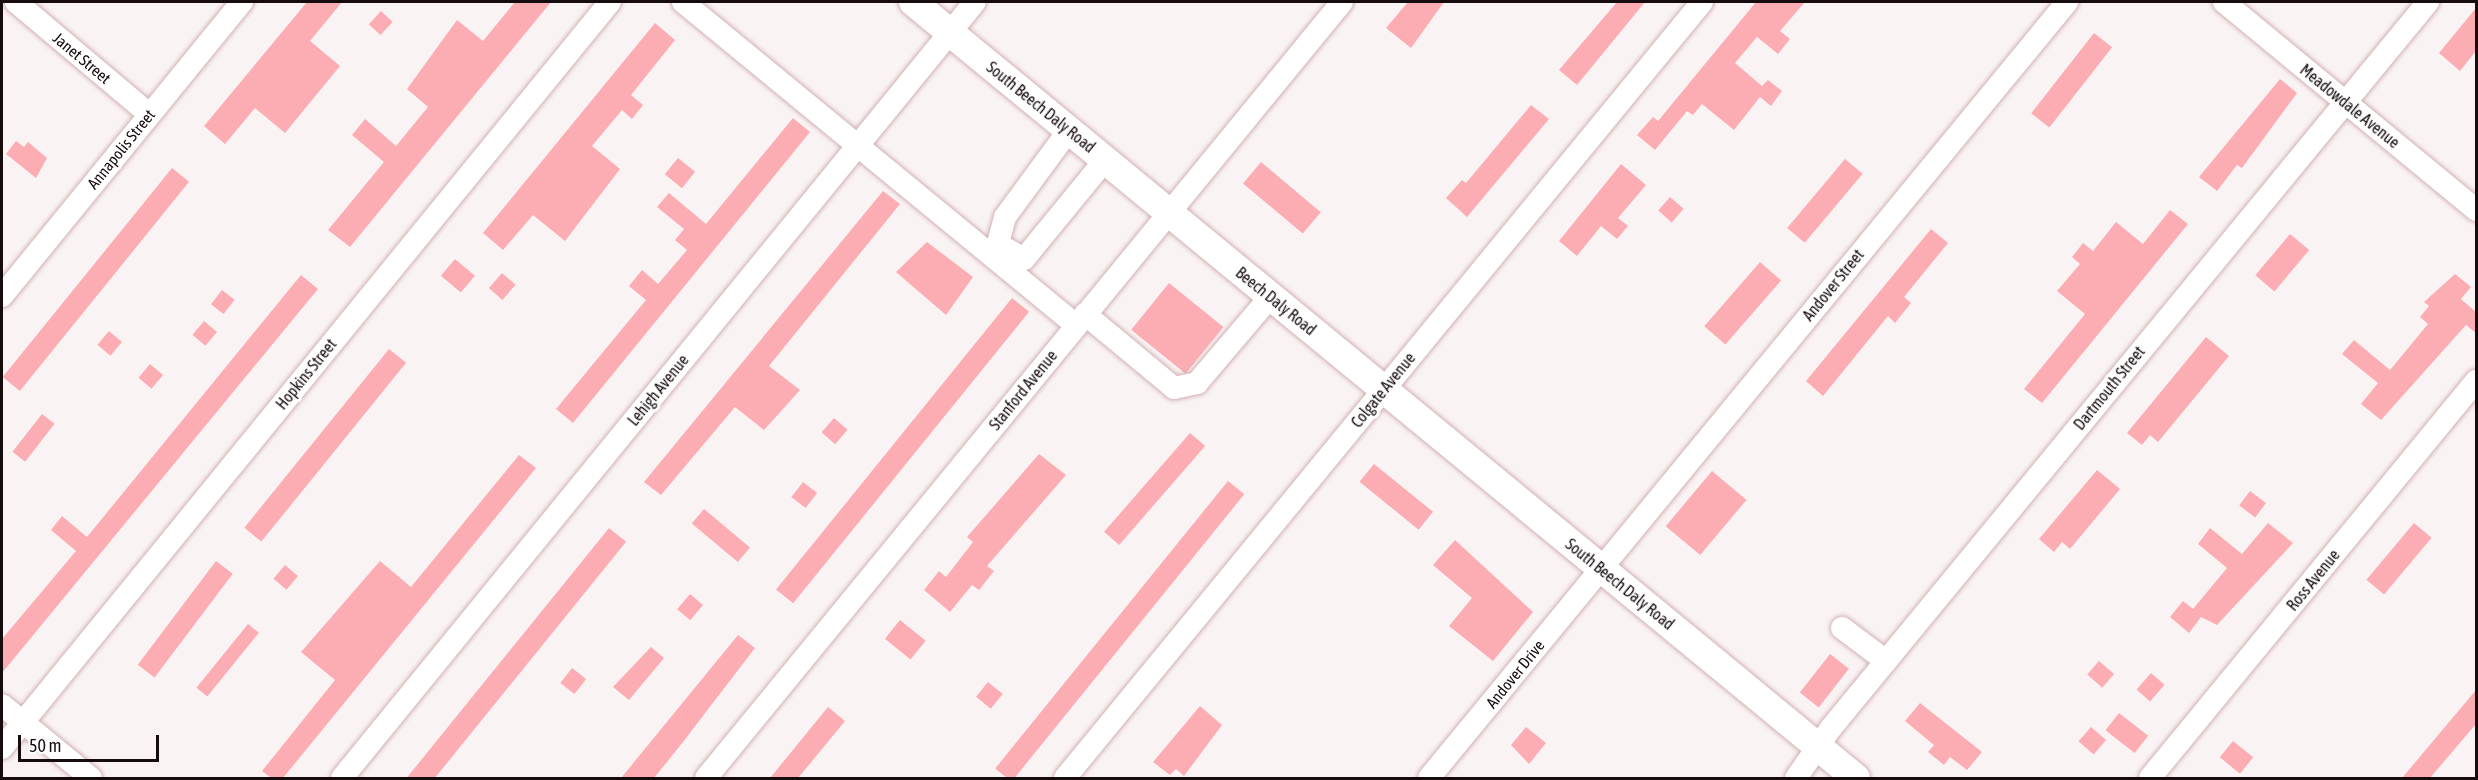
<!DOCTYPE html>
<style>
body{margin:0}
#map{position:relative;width:2478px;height:780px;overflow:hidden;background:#faf3f4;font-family:"Asap Condensed",sans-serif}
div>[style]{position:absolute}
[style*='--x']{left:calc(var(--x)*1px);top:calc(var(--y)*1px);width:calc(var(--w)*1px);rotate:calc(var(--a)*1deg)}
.building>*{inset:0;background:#fcadb4;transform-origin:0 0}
.roads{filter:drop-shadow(0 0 2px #d1b1b3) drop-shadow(0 0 2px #d1b1b3)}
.minor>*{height:22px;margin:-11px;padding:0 11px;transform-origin:11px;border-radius:11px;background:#fff}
.major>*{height:28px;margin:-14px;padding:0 14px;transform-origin:14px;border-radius:14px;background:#fff}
span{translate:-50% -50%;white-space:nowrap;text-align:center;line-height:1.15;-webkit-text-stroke:6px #fff;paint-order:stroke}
.street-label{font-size:16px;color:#170c0d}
.frame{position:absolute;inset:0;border:3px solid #170c0d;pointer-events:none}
.scale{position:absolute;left:18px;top:735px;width:141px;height:27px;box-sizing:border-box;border:3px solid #170c0d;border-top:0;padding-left:8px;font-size:18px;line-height:21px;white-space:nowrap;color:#170c0d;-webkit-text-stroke:4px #fff;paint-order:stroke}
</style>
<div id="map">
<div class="building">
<i style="clip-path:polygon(307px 2px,342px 2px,310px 41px,340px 66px,285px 133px,255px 108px,225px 144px,204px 126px)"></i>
<i style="clip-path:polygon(515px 2px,551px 2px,350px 247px,328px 230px,384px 162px,352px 135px,365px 119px,396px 146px,428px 107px,407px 89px,457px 20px,483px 41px)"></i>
<i style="clip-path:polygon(1408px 2px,1444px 2px,1411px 48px,1386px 28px)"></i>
<i style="clip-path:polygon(1617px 2px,1645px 2px,1577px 85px,1559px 70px)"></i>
<i style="clip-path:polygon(1756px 2px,1805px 2px,1780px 31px,1790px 39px,1778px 54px,1757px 37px,1735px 63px,1762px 86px,1768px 80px,1782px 91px,1771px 106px,1760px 97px,1734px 130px,1702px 104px,1693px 115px,1687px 111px,1655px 150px,1637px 135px,1653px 117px,1658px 121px)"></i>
<i style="clip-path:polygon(2476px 8px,2476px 51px,2460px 71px,2439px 53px)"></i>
<i style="left:381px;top:11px;width:16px;height:18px;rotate:43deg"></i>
<i style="clip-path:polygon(655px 23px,675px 40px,631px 95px,643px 105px,632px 119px,622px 110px,592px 146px,620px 169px,565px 241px,533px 215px,503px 250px,483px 233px)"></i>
<i style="left:2094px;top:33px;width:23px;height:102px;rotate:38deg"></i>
<i style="clip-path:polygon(2280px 79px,2297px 93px,2242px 168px,2237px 165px,2217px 191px,2199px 177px)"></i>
<i style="clip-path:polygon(1531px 105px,1549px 119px,1467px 217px,1446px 198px,1462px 180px,1466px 183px)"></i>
<i style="clip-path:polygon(793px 118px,810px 132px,573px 423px,556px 409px,646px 300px,629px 286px,642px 270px,658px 284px,687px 250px,675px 240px,684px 229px,657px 207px,669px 193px,706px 224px)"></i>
<i style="clip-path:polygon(16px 141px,24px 147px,28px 142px,47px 158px,36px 178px,6px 154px)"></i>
<i style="left:678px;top:158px;width:22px;height:21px;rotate:39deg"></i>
<i style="left:1845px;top:159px;width:23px;height:90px;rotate:40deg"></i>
<i style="left:1261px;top:162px;width:78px;height:28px;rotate:40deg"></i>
<i style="clip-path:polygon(1621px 164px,1646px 185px,1618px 218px,1628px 226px,1617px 239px,1601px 226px,1577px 256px,1559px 241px)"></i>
<i style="left:172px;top:168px;width:22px;height:269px;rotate:39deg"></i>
<i style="clip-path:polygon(883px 191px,900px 204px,769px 366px,800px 390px,764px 430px,735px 407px,661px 495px,644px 482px)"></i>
<i style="left:1670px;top:197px;width:18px;height:18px;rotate:41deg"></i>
<i style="clip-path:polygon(2170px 210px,2188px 224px,2042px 403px,2024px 389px,2085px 314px,2057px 291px,2080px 264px,2072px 257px,2083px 243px,2093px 251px,2116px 222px,2143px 244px)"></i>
<i style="clip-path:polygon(1931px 229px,1948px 243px,1904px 297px,1911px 303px,1895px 323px,1888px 316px,1823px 396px,1806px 381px)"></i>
<i style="left:2290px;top:234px;width:25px;height:54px;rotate:40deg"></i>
<i style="clip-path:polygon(927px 242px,973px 277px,946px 315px,896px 272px)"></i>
<i style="left:455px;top:259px;width:26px;height:22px;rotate:40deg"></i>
<i style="left:1760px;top:262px;width:28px;height:85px;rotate:41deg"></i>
<i style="left:502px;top:273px;width:18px;height:20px;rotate:41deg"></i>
<i style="clip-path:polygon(2455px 274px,2471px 287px,2461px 299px,2476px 312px,2476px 333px,2466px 325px,2381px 420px,2361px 404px,2378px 383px,2342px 354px,2354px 340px,2390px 370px,2428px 324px,2420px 317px,2429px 306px,2424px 302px)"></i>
<i style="clip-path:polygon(301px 275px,318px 289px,2px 673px,2px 639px,76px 551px,51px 530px,62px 516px,87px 537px)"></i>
<i style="left:1169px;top:283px;width:70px;height:60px;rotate:39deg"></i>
<i style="left:222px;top:290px;width:16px;height:18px;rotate:38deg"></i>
<i style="left:1012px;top:298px;width:22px;height:375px;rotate:39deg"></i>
<i style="left:204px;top:321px;width:17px;height:18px;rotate:40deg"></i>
<i style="left:109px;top:331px;width:17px;height:18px;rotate:40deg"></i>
<i style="clip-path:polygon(2206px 337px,2229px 356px,2158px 442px,2150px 435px,2142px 445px,2127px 433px)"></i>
<i style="left:389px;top:349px;width:22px;height:230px;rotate:39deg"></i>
<i style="left:150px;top:364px;width:17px;height:18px;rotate:40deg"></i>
<i style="left:42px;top:414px;width:16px;height:48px;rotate:38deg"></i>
<i style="left:834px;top:418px;width:18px;height:19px;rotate:41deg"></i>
<i style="left:1190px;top:433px;width:20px;height:131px;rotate:41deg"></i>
<i style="clip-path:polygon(1039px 454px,1066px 475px,987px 566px,994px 571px,979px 590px,972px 585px,950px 612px,924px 590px,939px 571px,946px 577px,973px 542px,967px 537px)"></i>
<i style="clip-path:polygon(519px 455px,536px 468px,283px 778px,271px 778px,262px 771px,335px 680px,301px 652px,380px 561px,411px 587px)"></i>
<i style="left:1374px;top:464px;width:76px;height:23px;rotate:39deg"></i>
<i style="clip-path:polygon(2097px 470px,2120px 489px,2070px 549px,2062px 542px,2054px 552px,2039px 539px)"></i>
<i style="left:1712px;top:471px;width:45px;height:72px;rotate:40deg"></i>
<i style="left:1228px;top:481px;width:21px;height:370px;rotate:39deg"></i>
<i style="left:803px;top:482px;width:18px;height:19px;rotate:38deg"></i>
<i style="left:2250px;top:491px;width:20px;height:18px;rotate:37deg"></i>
<i style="left:704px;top:509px;width:60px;height:19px;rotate:40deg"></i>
<i style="clip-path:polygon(2268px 523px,2293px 543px,2217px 625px,2201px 617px,2189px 633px,2170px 617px,2183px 601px,2193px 609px,2227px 568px,2198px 544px,2210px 528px,2242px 554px)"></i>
<i style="left:2414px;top:523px;width:23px;height:74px;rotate:40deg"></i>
<i style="left:609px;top:528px;width:22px;height:323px;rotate:39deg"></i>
<i style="clip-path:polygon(1455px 540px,1533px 612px,1493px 661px,1449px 626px,1472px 598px,1433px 565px)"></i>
<i style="left:216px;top:561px;width:21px;height:130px;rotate:37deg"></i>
<i style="left:285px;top:565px;width:17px;height:18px;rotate:40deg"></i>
<i style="left:690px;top:594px;width:17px;height:20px;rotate:40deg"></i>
<i style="left:900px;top:620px;width:33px;height:24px;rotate:39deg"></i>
<i style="left:248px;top:624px;width:14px;height:82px;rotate:39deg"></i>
<i style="clip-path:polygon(738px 635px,755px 648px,683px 742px,654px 778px,621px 778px)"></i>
<i style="clip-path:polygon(651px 647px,664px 658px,629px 700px,613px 687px)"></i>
<i style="left:1830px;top:654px;width:24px;height:49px;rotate:38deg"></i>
<i style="left:2099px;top:661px;width:20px;height:18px;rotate:41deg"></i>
<i style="left:572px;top:668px;width:18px;height:19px;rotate:38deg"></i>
<i style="left:2151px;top:673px;width:18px;height:22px;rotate:41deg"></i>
<i style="left:988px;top:682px;width:19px;height:19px;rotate:39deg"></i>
<i style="clip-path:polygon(2476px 690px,2476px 724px,2430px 778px,2402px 778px)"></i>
<i style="clip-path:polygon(1920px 703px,1982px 752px,1967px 770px,1950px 757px,1944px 765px,1928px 752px,1934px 745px,1905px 721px)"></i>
<i style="clip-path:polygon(1200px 706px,1222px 725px,1184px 776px,1176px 769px,1170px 775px,1153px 762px)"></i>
<i style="clip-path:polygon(828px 707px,845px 721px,822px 749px,798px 778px,770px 778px)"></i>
<i style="left:2119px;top:713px;width:37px;height:22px;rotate:38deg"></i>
<i style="clip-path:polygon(1526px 727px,1546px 743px,1529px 764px,1511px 745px)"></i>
<i style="left:2091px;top:727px;width:20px;height:19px;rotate:41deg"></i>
<i style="left:2233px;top:741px;width:26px;height:21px;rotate:39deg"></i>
</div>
<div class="roads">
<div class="minor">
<i style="--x:16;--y:2;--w:174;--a:40.1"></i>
<i style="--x:683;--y:2;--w:509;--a:39.42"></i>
<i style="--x:2224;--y:2;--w:327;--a:39.5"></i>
<i style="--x:1069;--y:130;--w:108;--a:126.3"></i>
<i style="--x:1005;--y:217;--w:28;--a:105"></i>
<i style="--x:998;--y:244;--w:30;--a:30"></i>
<i style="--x:1024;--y:259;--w:128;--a:-50.7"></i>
<i style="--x:2;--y:296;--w:380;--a:-50.8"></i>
<i style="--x:1085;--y:314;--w:116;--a:39.7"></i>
<i style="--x:1174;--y:388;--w:24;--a:-12"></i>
<i style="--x:1197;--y:383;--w:114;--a:-49.6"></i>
<i style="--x:1842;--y:628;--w:55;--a:36.9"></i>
<i style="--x:2;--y:705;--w:115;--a:39.4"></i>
<i style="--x:2;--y:748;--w:962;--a:-50.82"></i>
<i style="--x:342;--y:778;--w:1001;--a:-50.8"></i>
<i style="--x:706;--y:778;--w:1003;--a:-50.66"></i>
<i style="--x:1065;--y:778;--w:1004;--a:-50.62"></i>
<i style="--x:1429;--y:778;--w:1005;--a:-50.57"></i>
<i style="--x:1796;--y:778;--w:61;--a:-55"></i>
<i style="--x:1831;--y:728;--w:940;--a:-50.57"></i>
<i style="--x:2150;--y:778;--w:514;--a:-50.61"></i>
</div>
<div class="major">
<i style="--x:913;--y:2;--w:1221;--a:39.45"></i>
</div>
</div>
<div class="street-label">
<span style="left:82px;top:58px;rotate:40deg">Janet Street</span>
<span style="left:2350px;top:106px;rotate:39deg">Meadowdale Avenue</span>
<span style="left:1041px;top:107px;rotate:39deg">South Beech Daly Road</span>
<span style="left:121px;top:149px;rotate:-51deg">Annapolis Street</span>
<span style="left:1833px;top:285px;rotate:-51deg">Andover Street</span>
<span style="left:1276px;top:301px;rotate:39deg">Beech Daly Road</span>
<span style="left:306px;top:374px;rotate:-51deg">Hopkins Street</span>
<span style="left:2109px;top:388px;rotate:-51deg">Dartmouth Street</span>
<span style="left:658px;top:390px;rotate:-51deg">Lehigh Avenue</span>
<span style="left:1023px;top:390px;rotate:-51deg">Stanford Avenue</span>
<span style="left:1383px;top:390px;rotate:-51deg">Colgate Avenue</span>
<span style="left:2313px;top:580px;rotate:-51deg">Ross Avenue</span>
<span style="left:1620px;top:584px;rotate:39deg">South Beech Daly Road</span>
<span style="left:1515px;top:674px;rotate:-51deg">Andover Drive</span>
</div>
<div class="frame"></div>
<div class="scale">50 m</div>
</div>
